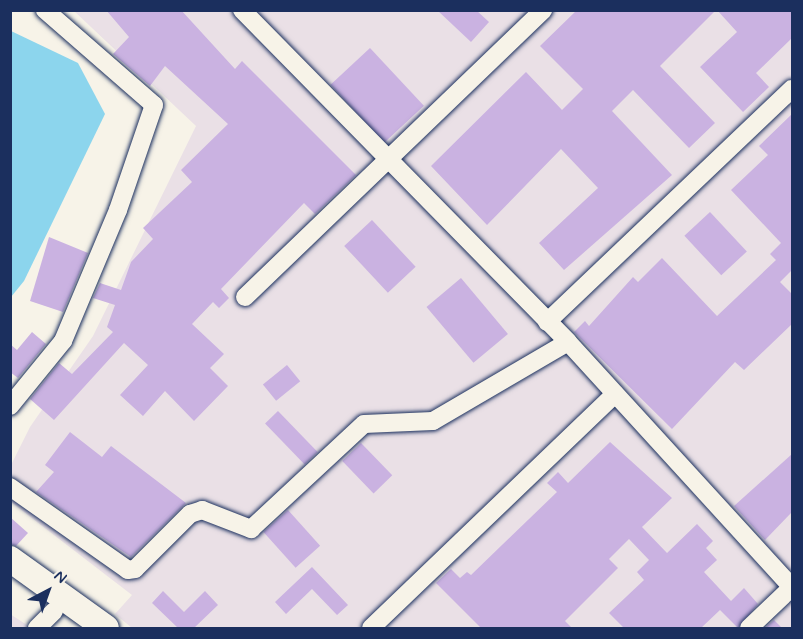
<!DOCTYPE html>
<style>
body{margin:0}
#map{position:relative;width:803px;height:639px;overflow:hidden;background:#f7f3e8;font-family:Mynerve,sans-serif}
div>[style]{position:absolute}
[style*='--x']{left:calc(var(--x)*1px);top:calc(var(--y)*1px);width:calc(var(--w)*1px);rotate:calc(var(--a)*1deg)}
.built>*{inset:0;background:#eae0e6}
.water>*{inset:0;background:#8cd5ed}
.building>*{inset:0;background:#cab2e1;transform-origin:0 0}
.roads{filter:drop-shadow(0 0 2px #1b2f5e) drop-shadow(0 0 2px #1b2f5e)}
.minor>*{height:18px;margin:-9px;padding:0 9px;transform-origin:9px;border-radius:9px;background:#f7f3e8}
.secondary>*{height:26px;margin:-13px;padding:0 13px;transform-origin:13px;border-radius:13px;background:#f7f3e8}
span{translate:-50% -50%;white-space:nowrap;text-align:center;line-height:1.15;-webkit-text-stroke:4.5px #f7f3e8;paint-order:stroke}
.frame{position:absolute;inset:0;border:12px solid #1b2f5e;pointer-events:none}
.north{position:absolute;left:18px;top:561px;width:60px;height:60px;-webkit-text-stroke:4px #f7f3e8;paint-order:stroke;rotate:41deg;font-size:16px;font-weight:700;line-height:24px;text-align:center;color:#1b2f5e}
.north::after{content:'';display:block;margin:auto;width:21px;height:27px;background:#1b2f5e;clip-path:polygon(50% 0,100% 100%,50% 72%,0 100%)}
</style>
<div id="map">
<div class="built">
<i style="clip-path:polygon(74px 11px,792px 11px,792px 628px,132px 628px,115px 614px,132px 595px,11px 502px,10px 467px,30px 427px,93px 336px,196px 126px)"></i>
<i style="clip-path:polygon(10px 614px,30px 627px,31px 628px,11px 628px)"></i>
</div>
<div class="water">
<i style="clip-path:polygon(11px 31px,78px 63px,105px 114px,24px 281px,11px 297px)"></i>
</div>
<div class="building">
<i style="clip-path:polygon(106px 10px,181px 10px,235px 69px,242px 61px,356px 175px,315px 214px,304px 203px,221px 289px,229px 298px,219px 308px,213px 302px,192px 324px,224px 354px,210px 368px,228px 386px,194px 421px,165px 391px,143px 416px,120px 395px,148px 365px,124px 343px,54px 420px,30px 399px,59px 363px,72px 374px,113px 332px,107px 327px,115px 305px,93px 298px,100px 283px,121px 290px,131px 262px,153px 239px,143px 228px,192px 182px,181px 170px,228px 124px,165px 66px,150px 86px,113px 54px,129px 37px)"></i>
<i style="clip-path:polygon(437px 10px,476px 10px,489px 22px,471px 42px)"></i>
<i style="clip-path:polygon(577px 10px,716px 10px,660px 66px,715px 123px,689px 148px,633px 90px,612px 111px,672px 175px,564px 270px,539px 243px,598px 188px,561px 149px,487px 225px,431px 166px,526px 72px,562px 110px,583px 89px,540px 46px)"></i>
<i style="clip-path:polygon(717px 10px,792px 10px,792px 38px,756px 73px,769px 87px,743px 112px,700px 67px,737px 32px)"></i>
<i style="left:370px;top:48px;width:79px;height:54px;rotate:47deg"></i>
<i style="clip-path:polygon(792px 114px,792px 270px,780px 282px,792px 294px,792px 324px,744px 370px,735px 362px,672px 429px,574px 332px,585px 321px,589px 326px,633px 277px,638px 282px,662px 258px,717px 316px,776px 260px,770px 254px,781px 243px,731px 190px,768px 155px,759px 146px)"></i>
<i style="left:710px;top:212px;width:54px;height:35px;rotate:47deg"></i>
<i style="left:372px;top:220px;width:64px;height:38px;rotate:47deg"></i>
<i style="clip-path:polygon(49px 237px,88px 253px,63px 312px,30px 301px)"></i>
<i style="left:461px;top:278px;width:73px;height:45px;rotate:50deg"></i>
<i style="clip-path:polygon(32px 332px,46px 344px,18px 378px,10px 372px,10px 344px,17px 350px)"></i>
<i style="left:287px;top:365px;width:21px;height:31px;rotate:51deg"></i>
<i style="left:278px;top:411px;width:57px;height:18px;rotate:46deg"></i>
<i style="clip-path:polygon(70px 432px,102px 457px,111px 446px,186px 503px,131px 557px,36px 492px,54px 472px,45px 465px)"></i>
<i style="clip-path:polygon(610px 442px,672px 498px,642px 527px,667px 553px,697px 524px,713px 541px,706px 548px,717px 560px,704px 572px,731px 601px,744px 588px,758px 604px,738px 628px,720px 610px,701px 628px,624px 628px,609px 613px,644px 580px,637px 572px,649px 560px,629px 539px,609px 559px,618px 568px,565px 621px,572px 628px,481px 628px,436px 583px,451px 569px,460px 578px,467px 572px,471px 575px,557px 492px,547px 483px,558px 472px,568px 483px)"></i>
<i style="left:361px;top:443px;width:45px;height:26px;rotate:46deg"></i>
<i style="clip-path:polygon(792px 454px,792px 512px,765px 540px,734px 506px)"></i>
<i style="left:288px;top:510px;width:48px;height:33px;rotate:48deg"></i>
<i style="clip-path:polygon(10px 517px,28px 533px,16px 546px,10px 544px)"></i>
<i style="clip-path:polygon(312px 567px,348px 605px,337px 615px,312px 589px,286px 614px,275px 602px)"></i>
<i style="clip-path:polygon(163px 591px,184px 612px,205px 591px,218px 605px,194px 628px,178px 628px,152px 603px)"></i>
<i style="clip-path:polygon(774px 620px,782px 628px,765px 628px)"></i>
</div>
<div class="roads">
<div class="minor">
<i style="--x:242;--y:10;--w:465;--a:45.5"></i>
<i style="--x:568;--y:342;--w:332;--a:47.6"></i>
<i style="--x:245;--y:297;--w:414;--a:-43.9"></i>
<i style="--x:547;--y:322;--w:338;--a:-43.6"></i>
<i style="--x:10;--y:406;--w:84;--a:-50.8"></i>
<i style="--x:63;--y:341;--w:142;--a:-67.2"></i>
<i style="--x:118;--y:210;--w:111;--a:-71.1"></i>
<i style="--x:154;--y:105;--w:145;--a:-138.9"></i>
<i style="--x:10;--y:487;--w:144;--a:35.1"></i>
<i style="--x:128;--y:570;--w:7;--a:-8"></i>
<i style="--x:135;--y:569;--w:78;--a:-45"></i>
<i style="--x:190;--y:514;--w:13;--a:-18"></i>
<i style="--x:202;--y:510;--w:53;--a:21.2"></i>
<i style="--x:251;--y:529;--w:154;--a:-42.9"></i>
<i style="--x:364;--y:424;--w:69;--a:-2.5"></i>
<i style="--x:433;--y:421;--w:156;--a:-30.3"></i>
<i style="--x:37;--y:628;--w:24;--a:-45"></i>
<i style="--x:371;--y:628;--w:338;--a:-43.8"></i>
<i style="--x:749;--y:628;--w:59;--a:-43.6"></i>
</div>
<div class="secondary">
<i style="--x:10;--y:559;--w:118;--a:35.7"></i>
</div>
</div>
<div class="frame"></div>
<div class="north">N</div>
</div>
